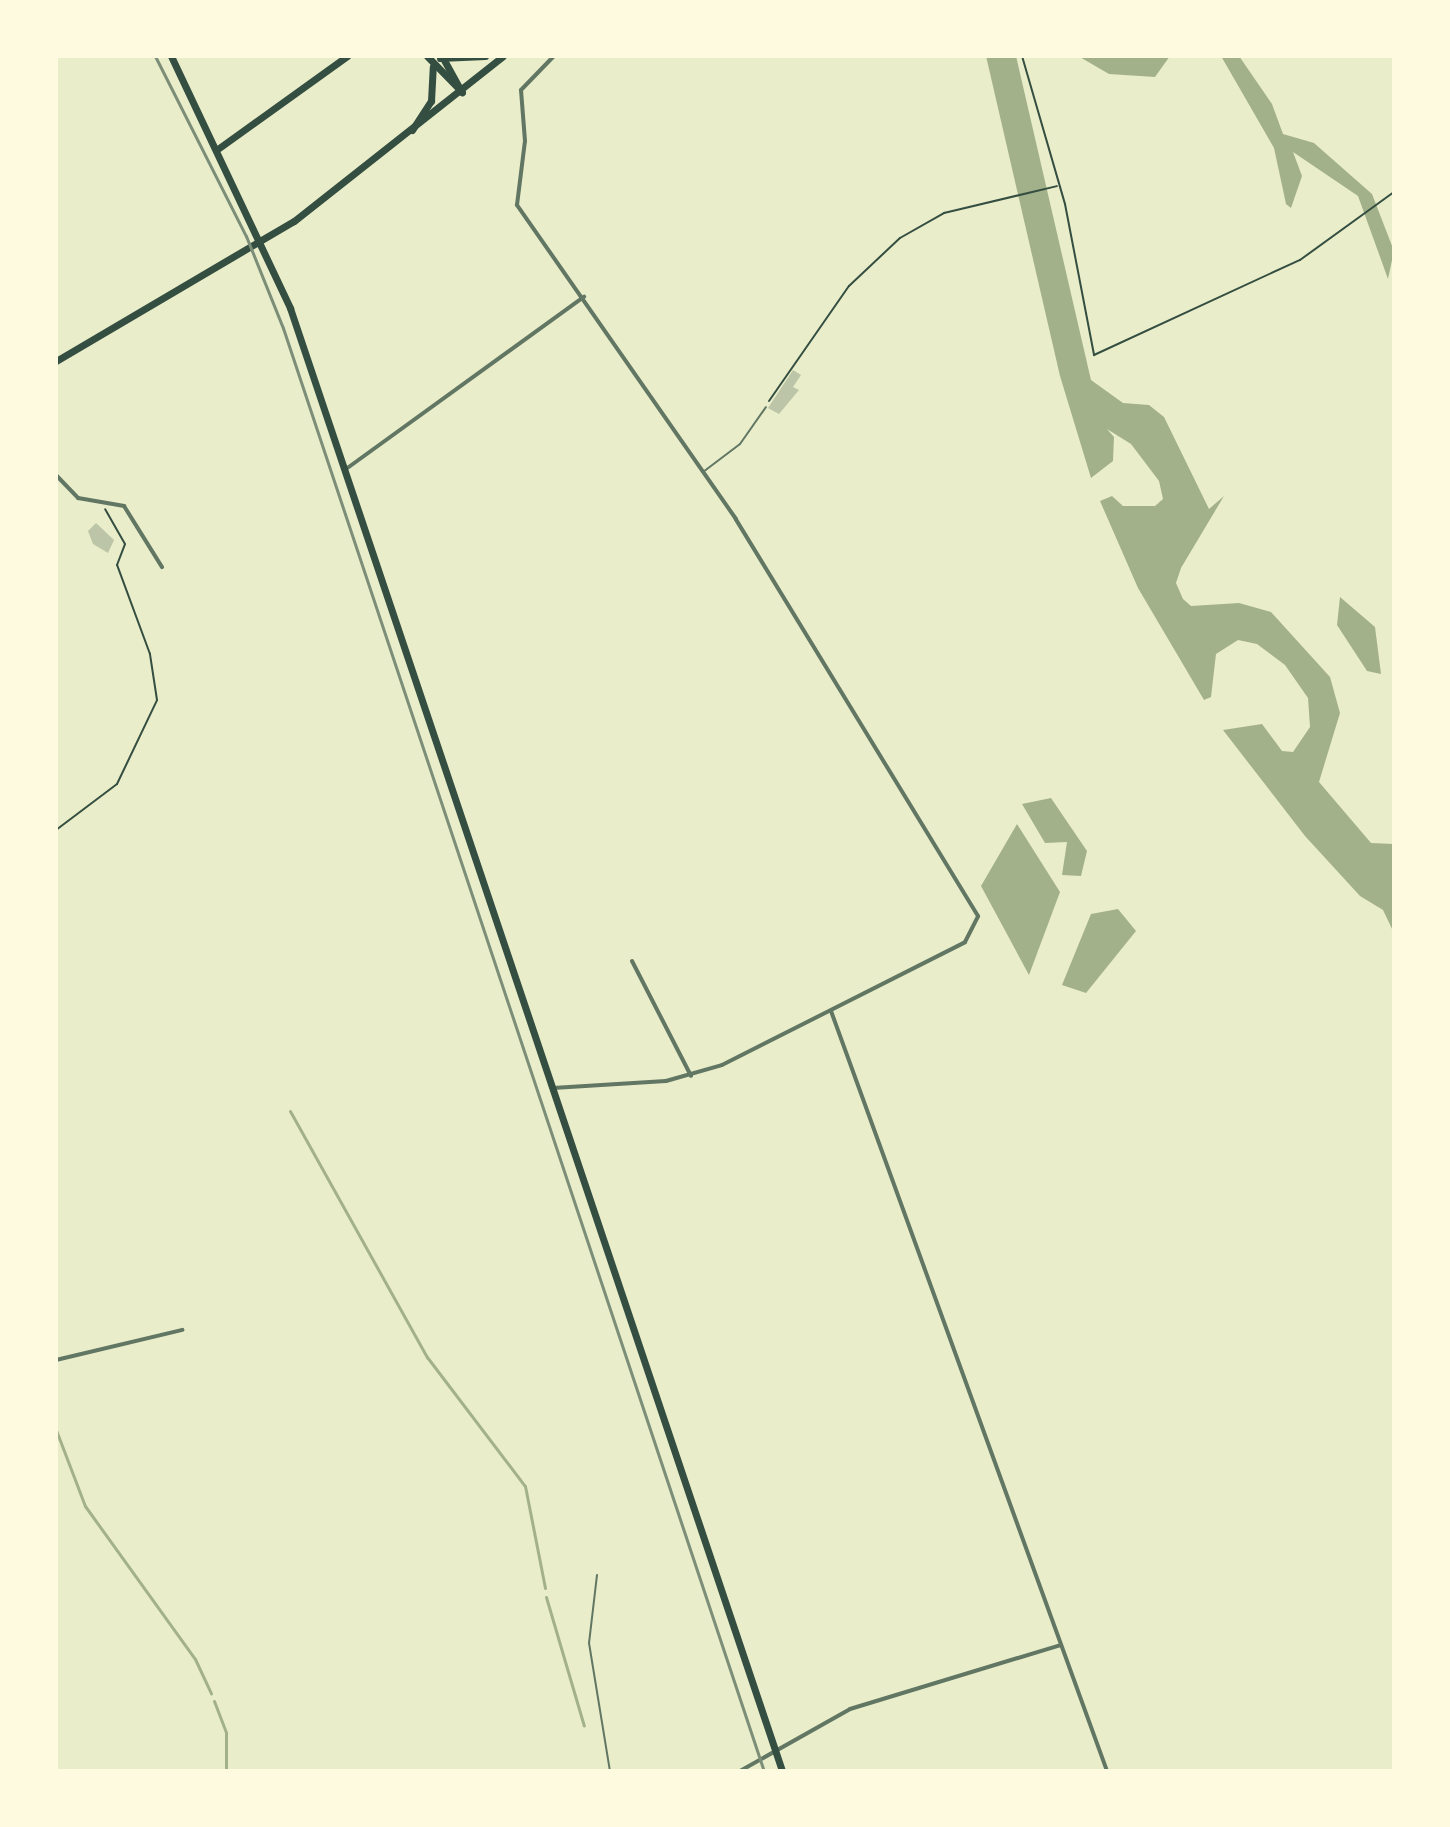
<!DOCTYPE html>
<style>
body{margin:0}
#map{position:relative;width:1450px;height:1827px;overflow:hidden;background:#e9edc9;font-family:"Open Sans",sans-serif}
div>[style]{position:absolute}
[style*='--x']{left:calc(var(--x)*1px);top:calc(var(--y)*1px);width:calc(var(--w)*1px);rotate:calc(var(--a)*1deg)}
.water>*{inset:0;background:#a3b18a}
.stream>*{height:3px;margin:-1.5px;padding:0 1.5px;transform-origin:1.5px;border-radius:1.5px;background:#a3b18a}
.building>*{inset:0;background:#bcc5a7}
.path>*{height:2px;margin:-1px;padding:0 1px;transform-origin:1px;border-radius:1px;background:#344e41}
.service>*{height:2px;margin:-1px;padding:0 1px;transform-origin:1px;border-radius:1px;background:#617663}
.minor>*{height:4px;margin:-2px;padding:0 2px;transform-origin:2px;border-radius:2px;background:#617663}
.primary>*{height:7px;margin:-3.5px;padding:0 3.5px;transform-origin:3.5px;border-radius:3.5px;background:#344e41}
.rail>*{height:3px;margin:-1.5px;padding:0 1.5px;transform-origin:1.5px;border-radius:1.5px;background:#7c8e77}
span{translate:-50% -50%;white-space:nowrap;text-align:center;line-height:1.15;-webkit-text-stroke:8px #fefae0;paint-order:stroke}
.frame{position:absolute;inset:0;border:58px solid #fefae0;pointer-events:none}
</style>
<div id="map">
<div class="water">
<i style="clip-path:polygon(986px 56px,1016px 56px,1091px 380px,1123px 403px,1149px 405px,1164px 417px,1209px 509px,1224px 496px,1181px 568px,1176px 583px,1183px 599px,1191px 606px,1239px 603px,1271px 612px,1330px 677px,1340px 713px,1319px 782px,1371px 843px,1394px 844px,1394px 933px,1383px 910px,1360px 896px,1305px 836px,1223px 730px,1262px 724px,1282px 751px,1293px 752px,1310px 727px,1308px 698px,1285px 665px,1257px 644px,1238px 640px,1216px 654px,1211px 697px,1204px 700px,1138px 588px,1100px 501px,1112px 496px,1123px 506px,1155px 506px,1163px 499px,1159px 481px,1131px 444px,1107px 429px,1114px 437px,1113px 461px,1091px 478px,1060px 376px)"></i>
<i style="clip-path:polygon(1078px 56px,1170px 56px,1155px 77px,1109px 74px)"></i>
<i style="clip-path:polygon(1221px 56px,1239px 56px,1272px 104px,1283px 134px,1314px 143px,1372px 194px,1394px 251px,1388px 279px,1358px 196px,1293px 152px,1302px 176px,1291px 208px,1286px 204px,1274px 148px)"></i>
<i style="clip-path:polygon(1340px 597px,1375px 627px,1381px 674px,1367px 671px,1337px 625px)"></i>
<i style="clip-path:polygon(1051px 798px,1087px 851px,1081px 876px,1062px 875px,1067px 842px,1045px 843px,1022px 804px)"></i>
<i style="clip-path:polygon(1017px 824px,1060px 892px,1029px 975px,981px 886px)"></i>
<i style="clip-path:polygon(1118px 909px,1136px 931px,1086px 993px,1062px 985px,1091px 914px)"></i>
</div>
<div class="stream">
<i style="--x:290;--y:1111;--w:282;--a:60.9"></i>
<i style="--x:427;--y:1357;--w:162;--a:52.8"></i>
<i style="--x:525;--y:1486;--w:104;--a:78.9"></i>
<i style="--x:56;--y:1430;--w:81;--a:69.1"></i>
<i style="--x:85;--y:1506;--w:188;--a:54.3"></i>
<i style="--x:195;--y:1659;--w:38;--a:65"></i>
<i style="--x:546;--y:1597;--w:134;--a:73.6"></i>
<i style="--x:214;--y:1701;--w:34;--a:69"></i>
<i style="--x:226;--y:1733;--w:38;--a:90"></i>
</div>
<div class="building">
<i style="clip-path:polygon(793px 370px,801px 375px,793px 387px,799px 390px,779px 414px,768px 408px)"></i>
<i style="clip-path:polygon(96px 523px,114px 540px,108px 553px,93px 544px,88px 531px)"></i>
</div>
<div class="path">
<i style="--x:1022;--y:56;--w:154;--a:73.8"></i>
<i style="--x:1065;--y:204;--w:154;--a:79.1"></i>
<i style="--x:1094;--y:355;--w:227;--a:-24.8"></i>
<i style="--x:1300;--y:260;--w:116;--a:-35.9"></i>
<i style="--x:769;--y:401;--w:140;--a:-55.2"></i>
<i style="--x:849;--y:286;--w:70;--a:-43.3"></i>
<i style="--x:900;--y:238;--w:51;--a:-29.6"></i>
<i style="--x:944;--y:213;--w:116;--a:-13.4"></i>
<i style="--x:56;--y:830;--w:76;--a:-37"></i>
<i style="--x:117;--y:784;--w:93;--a:-64.5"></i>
<i style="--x:157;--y:700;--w:47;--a:-98.7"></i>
<i style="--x:150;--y:654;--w:95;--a:-110.3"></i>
<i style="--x:117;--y:565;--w:22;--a:-69"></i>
<i style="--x:125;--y:544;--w:40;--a:-119.7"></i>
</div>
<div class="service">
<i style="--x:703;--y:472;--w:46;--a:-37.1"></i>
<i style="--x:740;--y:444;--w:45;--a:-54.9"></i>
<i style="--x:597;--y:1575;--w:68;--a:96.7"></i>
<i style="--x:589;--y:1643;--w:130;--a:80.7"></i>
</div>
<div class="minor">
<i style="--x:346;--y:469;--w:294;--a:-35.9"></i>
<i style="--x:56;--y:475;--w:32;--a:46"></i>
<i style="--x:78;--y:498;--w:47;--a:9.9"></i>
<i style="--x:124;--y:506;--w:72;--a:58.1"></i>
<i style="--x:632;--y:961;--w:129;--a:62.8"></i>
<i style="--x:831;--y:1011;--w:809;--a:70.04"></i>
<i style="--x:553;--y:1088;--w:113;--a:-3.5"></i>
<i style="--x:666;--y:1081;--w:58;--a:-15.9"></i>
<i style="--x:722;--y:1065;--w:272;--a:-26.8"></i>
<i style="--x:965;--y:942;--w:29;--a:-63"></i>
<i style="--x:978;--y:916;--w:465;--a:-121.4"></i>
<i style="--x:736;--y:519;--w:383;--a:-124.9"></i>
<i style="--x:517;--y:205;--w:64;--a:-82.9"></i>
<i style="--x:525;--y:141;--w:51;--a:-94.5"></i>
<i style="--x:521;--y:90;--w:47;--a:-45.9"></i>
<i style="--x:56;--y:1360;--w:130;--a:-13.4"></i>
<i style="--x:740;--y:1771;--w:126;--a:-29.4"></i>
<i style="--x:850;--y:1709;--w:220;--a:-16.9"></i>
</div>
<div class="primary">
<i style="--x:171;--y:56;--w:279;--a:64.7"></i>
<i style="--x:290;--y:308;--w:1544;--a:71.41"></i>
<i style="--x:427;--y:56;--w:50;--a:45.8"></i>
<i style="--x:440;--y:58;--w:45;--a:-2.5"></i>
<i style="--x:444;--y:60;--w:37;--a:61"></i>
<i style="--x:412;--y:130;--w:35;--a:-57"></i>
<i style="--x:431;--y:101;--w:34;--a:-87"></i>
<i style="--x:219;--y:148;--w:158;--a:-35.7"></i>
<i style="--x:56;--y:361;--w:276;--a:-30.5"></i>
<i style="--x:294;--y:221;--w:266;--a:-38.3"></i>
</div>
<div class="rail">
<i style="--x:155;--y:56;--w:202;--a:63.2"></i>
<i style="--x:246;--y:236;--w:99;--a:68.1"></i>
<i style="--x:283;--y:328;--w:1521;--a:71.57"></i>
</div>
<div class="frame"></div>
</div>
